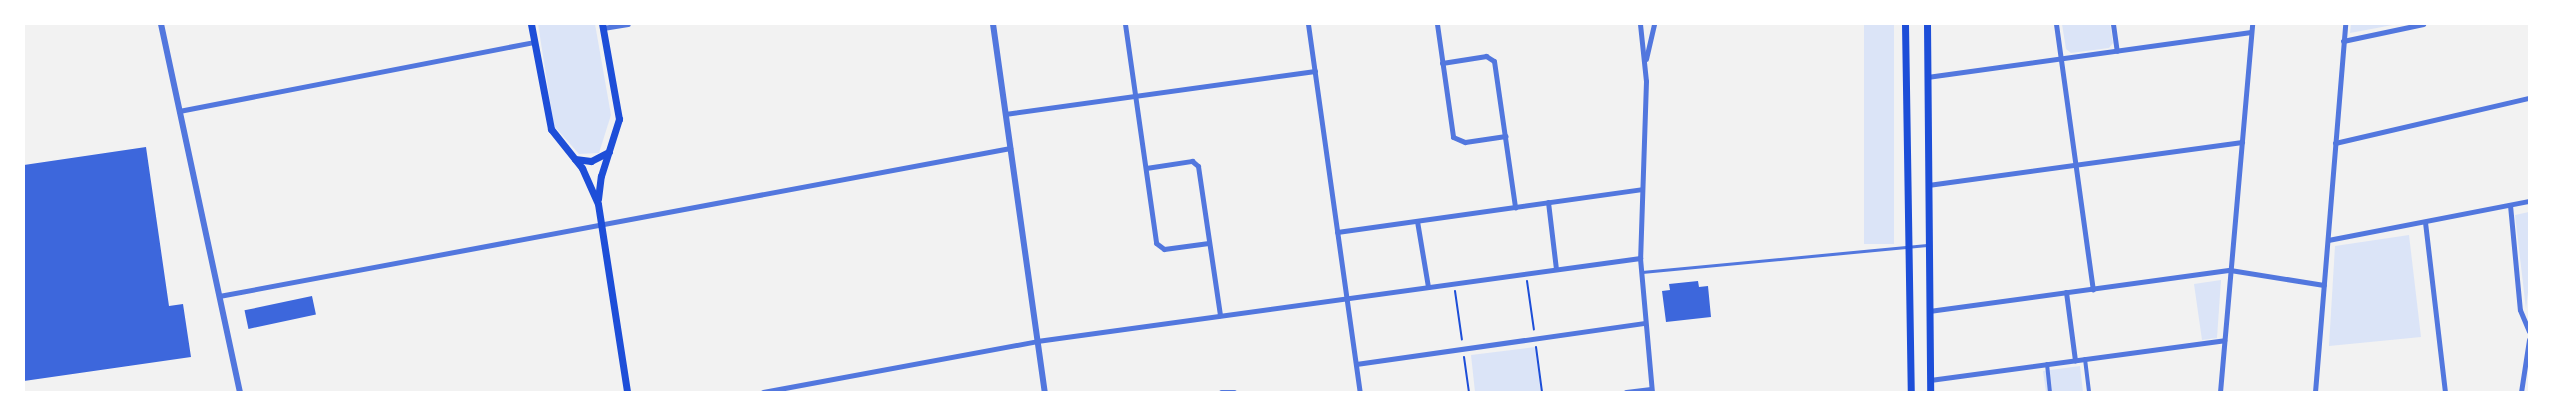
<!DOCTYPE html>
<style>
body{margin:0}
#map{position:relative;width:2553px;height:416px;overflow:hidden;background:#f2f2f2;font-family:Karla,sans-serif}
div>[style]{position:absolute}
[style*='--x']{left:calc(var(--x)*1px);top:calc(var(--y)*1px);width:calc(var(--w)*1px);rotate:calc(var(--a)*1deg)}
.green>*{inset:0;background:#dbe4f7;transform-origin:0 0}
.building>*{inset:0;background:#3d67dc;transform-origin:0 0}
.path>*{height:2px;margin:-1px;padding:0 1px;transform-origin:1px;border-radius:1px;background:#1d4ed8}
.service>*{height:2.5px;margin:-1.25px;padding:0 1.25px;transform-origin:1.25px;border-radius:1.25px;background:#5277de}
.pedestrian>*{height:4px;margin:-2px;padding:0 2px;transform-origin:2px;border-radius:2px;background:#5277de}
.minor>*{height:5px;margin:-2.5px;padding:0 2.5px;transform-origin:2.5px;border-radius:2.5px;background:#5277de}
.tertiary>*{height:6px;margin:-3px;padding:0 3px;transform-origin:3px;border-radius:3px;background:#5277de}
.secondary>*{height:7px;margin:-3.5px;padding:0 3.5px;transform-origin:3.5px;border-radius:3.5px;background:#1d4ed8}
span{translate:-50% -50%;white-space:nowrap;text-align:center;line-height:1.15;-webkit-text-stroke:5px #fff;paint-order:stroke}
.frame{position:absolute;inset:0;border:25px solid #fff;pointer-events:none}
</style>
<div id="map">
<div class="green">
<i style="clip-path:polygon(538px 24px,595px 24px,611px 115px,599px 153px,579px 154px,554px 126px)"></i>
<i style="left:1864px;top:24px;width:30px;height:220px"></i>
<i style="clip-path:polygon(2062px 24px,2110px 24px,2113px 43px,2109px 48px,2071px 53px,2066px 49px)"></i>
<i style="clip-path:polygon(2351px 24px,2398px 24px,2350px 33px)"></i>
<i style="clip-path:polygon(2529px 212px,2529px 284px,2526px 309px,2515px 215px)"></i>
<i style="clip-path:polygon(2409px 235px,2421px 337px,2329px 346px,2335px 246px)"></i>
<i style="clip-path:polygon(2221px 280px,2217px 338px,2202px 340px,2194px 284px)"></i>
<i style="clip-path:polygon(1535px 347px,1541px 392px,1475px 392px,1471px 355px)"></i>
<i style="clip-path:polygon(2080px 366px,2083px 392px,2046px 392px,2043px 371px)"></i>
</div>
<div class="building">
<i style="clip-path:polygon(146px 147px,169px 306px,183px 304px,191px 357px,24px 381px,24px 165px)"></i>
<i style="clip-path:polygon(1698px 281px,1699px 287px,1708px 286px,1711px 317px,1666px 322px,1662px 291px,1670px 290px,1669px 284px)"></i>
<i style="left:312px;top:296px;width:19px;height:69px;rotate:78deg"></i>
</div>
<div class="path">
<i style="--x:1527;--y:281;--w:49;--a:81.9"></i>
<i style="--x:1455;--y:291;--w:49;--a:81.9"></i>
<i style="--x:1536;--y:347;--w:45;--a:82.4"></i>
<i style="--x:1464;--y:357;--w:35;--a:82"></i>
</div>
<div class="service">
<i style="--x:1642;--y:272;--w:286;--a:-5.4"></i>
</div>
<div class="pedestrian">
<i style="--x:2085;--y:359;--w:33;--a:83"></i>
<i style="--x:2047;--y:364;--w:28;--a:84"></i>
</div>
<div class="minor">
<i style="--x:1125;--y:24;--w:221;--a:81.9"></i>
<i style="--x:1156;--y:243;--w:10;--a:37"></i>
<i style="--x:1164;--y:249;--w:45;--a:-7.6"></i>
<i style="--x:1308;--y:24;--w:372;--a:82"></i>
<i style="--x:1437;--y:24;--w:114;--a:81.9"></i>
<i style="--x:1453;--y:137;--w:13;--a:23"></i>
<i style="--x:1465;--y:142;--w:41;--a:-8.3"></i>
<i style="--x:1640;--y:24;--w:57;--a:84"></i>
<i style="--x:1646;--y:81;--w:177;--a:91.9"></i>
<i style="--x:1640;--y:258;--w:135;--a:84.9"></i>
<i style="--x:2056;--y:24;--w:268;--a:82.1"></i>
<i style="--x:2113;--y:24;--w:27;--a:82"></i>
<i style="--x:603;--y:28;--w:25;--a:-9"></i>
<i style="--x:2343;--y:41;--w:82;--a:-12"></i>
<i style="--x:1646;--y:59;--w:36;--a:-77"></i>
<i style="--x:1442;--y:63;--w:45;--a:-9"></i>
<i style="--x:1486;--y:56;--w:9;--a:32"></i>
<i style="--x:1494;--y:61;--w:148;--a:81.8"></i>
<i style="--x:1927;--y:77;--w:327;--a:-7.9"></i>
<i style="--x:179;--y:111;--w:361;--a:-11"></i>
<i style="--x:1005;--y:114;--w:313;--a:-7.9"></i>
<i style="--x:2335;--y:143;--w:199;--a:-13.1"></i>
<i style="--x:1146;--y:168;--w:47;--a:-8.7"></i>
<i style="--x:1192;--y:161;--w:8;--a:40"></i>
<i style="--x:1198;--y:166;--w:151;--a:81.6"></i>
<i style="--x:1928;--y:185;--w:317;--a:-7.8"></i>
<i style="--x:1548;--y:202;--w:67;--a:83.2"></i>
<i style="--x:2510;--y:205;--w:105;--a:84.6"></i>
<i style="--x:2520;--y:310;--w:23;--a:67"></i>
<i style="--x:1417;--y:221;--w:67;--a:80.5"></i>
<i style="--x:2425;--y:222;--w:171;--a:83.3"></i>
<i style="--x:1337;--y:232;--w:308;--a:-8"></i>
<i style="--x:2328;--y:240;--w:205;--a:-11"></i>
<i style="--x:2066;--y:292;--w:69;--a:82.5"></i>
<i style="--x:219;--y:296;--w:805;--a:-10.6"></i>
<i style="--x:1929;--y:311;--w:304;--a:-7.8"></i>
<i style="--x:2230;--y:270;--w:95;--a:9.1"></i>
<i style="--x:1356;--y:364;--w:292;--a:-8.1"></i>
<i style="--x:1930;--y:380;--w:297;--a:-7.7"></i>
<i style="--x:763;--y:392;--w:279;--a:-10.5"></i>
<i style="--x:1037;--y:341;--w:609;--a:-7.84"></i>
<i style="--x:1221;--y:392;--w:13;--a:0"></i>
<i style="--x:1626;--y:392;--w:25;--a:-7"></i>
<i style="--x:2220;--y:392;--w:369;--a:-85"></i>
<i style="--x:2315;--y:392;--w:369;--a:-85.3"></i>
<i style="--x:2521;--y:392;--w:53;--a:-81.3"></i>
</div>
<div class="tertiary">
<i style="--x:161;--y:24;--w:376;--a:77.9"></i>
<i style="--x:993;--y:24;--w:372;--a:82"></i>
</div>
<div class="secondary">
<i style="--x:531;--y:24;--w:107;--a:79.2"></i>
<i style="--x:551;--y:129;--w:50;--a:51.5"></i>
<i style="--x:582;--y:168;--w:39;--a:66"></i>
<i style="--x:598;--y:204;--w:190;--a:81.2"></i>
<i style="--x:1905;--y:24;--w:368;--a:89.1"></i>
<i style="--x:1927;--y:24;--w:368;--a:89.5"></i>
<i style="--x:575;--y:159;--w:16;--a:7"></i>
<i style="--x:591;--y:161;--w:20;--a:-27"></i>
<i style="--x:598;--y:199;--w:23;--a:-83"></i>
<i style="--x:601;--y:176;--w:60;--a:-72.5"></i>
<i style="--x:619;--y:119;--w:97;--a:-100.1"></i>
</div>
<div class="frame"></div>
</div>
